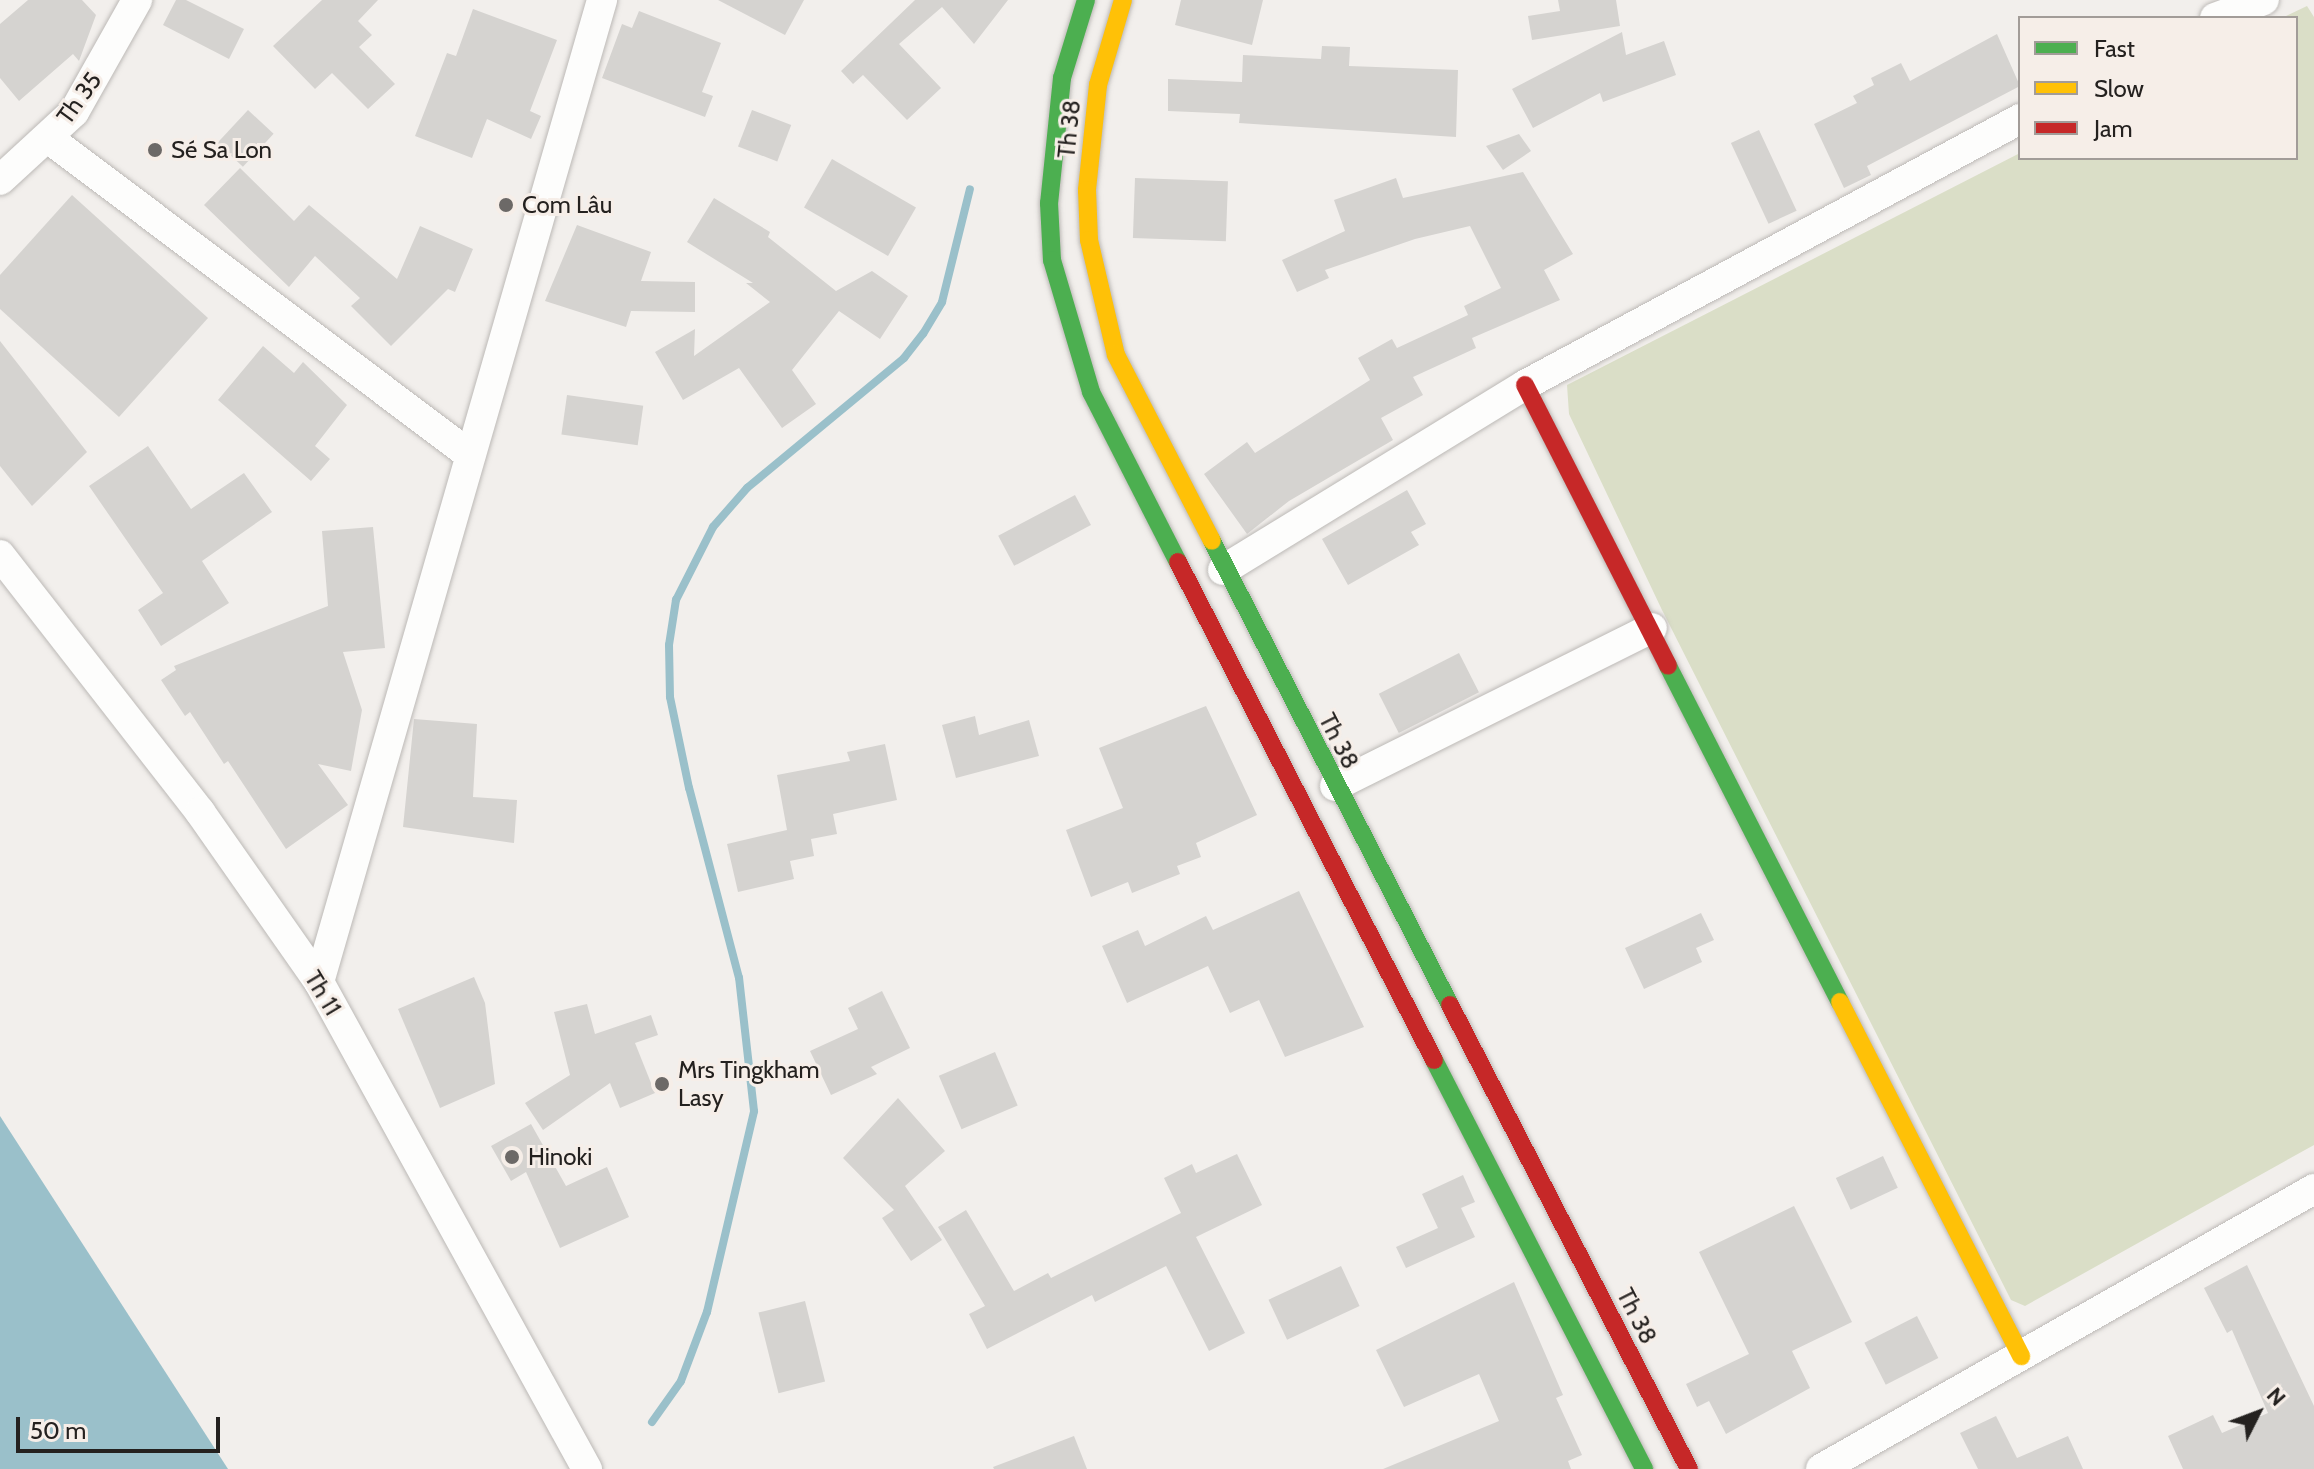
<!DOCTYPE html>
<meta charset="utf-8">
<style>
body{margin:0}
#map{position:relative;width:2314px;height:1469px;overflow:hidden;background:#f2efec;font-family:Cabin,sans-serif}
div>[style]{position:absolute}
[style*='--x']{left:calc(var(--x)*1px);top:calc(var(--y)*1px);width:calc(var(--w)*1px);rotate:calc(var(--a)*1deg)}
.green>*{inset:0;background:#dadec7}
.water>*{inset:0;background:#9ac0ca}
.stream>*{height:8px;margin:-4px;padding:0 4px;transform-origin:4px;border-radius:4px;background:#9ac0ca}
.building>*{inset:0;background:#d5d3d0;transform-origin:0 0}
.roads{filter:drop-shadow(0 0 2px #bcb9b6) drop-shadow(0 0 2px #bcb9b6)}
.street>*{height:30px;margin:-15px;padding:0 15px;transform-origin:15px;border-radius:15px;background:#fdfdfc}
.fast>*{height:18px;margin:-9px;padding:0 9px;transform-origin:9px;border-radius:9px;background:#4caf50}
.slow>*{height:18px;margin:-9px;padding:0 9px;transform-origin:9px;border-radius:9px;background:#ffc107}
.jam>*{height:18px;margin:-9px;padding:0 9px;transform-origin:9px;border-radius:9px;background:#c62828}
.dots>*{width:22px;height:22px;translate:-50% -50%;box-sizing:border-box;border:4px solid #f6eee8;border-radius:50%}
span{translate:-50% -50%;white-space:nowrap;text-align:center;line-height:1.15;-webkit-text-stroke:6px #f6eee8;paint-order:stroke}
.street-label{font-size:24px;color:#24211f}
.poi-label{font-size:24px;color:#24211f}
.left{translate:0 -50%;text-align:left}
.legend{position:absolute;left:2018px;top:16px;width:280px;height:144px;box-sizing:border-box;background:#f6eee8;border:2px solid #a29c98;margin:0;padding:10px 14px;list-style:none;font-size:24px;color:#24211f}
.legend li{display:flex;align-items:center;gap:16px;height:40px}
.legend b{width:40px;border:2px solid #a29c98}
.north{position:absolute;left:2218px;top:1373px;width:80px;height:80px;-webkit-text-stroke:6px #f6eee8;paint-order:stroke;rotate:48deg;font-size:22px;font-weight:700;line-height:32px;text-align:center;color:#24211f}
.north::after{content:'';display:block;margin:auto;width:28px;height:36px;background:#24211f;clip-path:polygon(50% 0,100% 100%,50% 72%,0 100%)}
.scale{position:absolute;left:16px;top:1417px;width:204px;height:36px;box-sizing:border-box;border:4px solid #24211f;border-top:0;padding-left:10px;font-size:24px;line-height:28px;white-space:nowrap;color:#24211f;-webkit-text-stroke:6px #f6eee8;paint-order:stroke}
</style>
<div id="map">
<div class="green">
<i style="clip-path:polygon(2307px 6px,2314px 17px,2314px 1145px,2025px 1306px,2011px 1300px,1662px 610px,1569px 414px,1567px 385px,2020px 153px,2020px 158px,2296px 158px,2296px 18px,2282px 18px)"></i>
</div>
<div class="water">
<i style="clip-path:polygon(0 1116px,228px 1469px,0 1469px)"></i>
</div>
<div class="stream">
<i style="--x:652;--y:1422;--w:50;--a:-54.7"></i>
<i style="--x:681;--y:1381;--w:74;--a:-69.4"></i>
<i style="--x:707;--y:1312;--w:206;--a:-76.8"></i>
<i style="--x:754;--y:1111;--w:134;--a:-96.4"></i>
<i style="--x:739;--y:978;--w:196;--a:-104.7"></i>
<i style="--x:689;--y:788;--w:93;--a:-101.8"></i>
<i style="--x:670;--y:697;--w:52;--a:-91.1"></i>
<i style="--x:669;--y:645;--w:46;--a:-81.2"></i>
<i style="--x:676;--y:600;--w:82;--a:-63.1"></i>
<i style="--x:713;--y:527;--w:52;--a:-48.9"></i>
<i style="--x:747;--y:488;--w:204;--a:-39.6"></i>
<i style="--x:904;--y:358;--w:31;--a:-52"></i>
<i style="--x:923;--y:334;--w:37;--a:-59"></i>
<i style="--x:942;--y:302;--w:116;--a:-76.1"></i>
</div>
<div class="building">
<i style="clip-path:polygon(28px 0,82px 0,96px 15px,79px 61px,73px 54px,19px 101px,0 78px,0 24px)"></i>
<i style="clip-path:polygon(176px 0,186px 0,244px 29px,229px 59px,163px 25px)"></i>
<i style="clip-path:polygon(322px 0,378px 0,358px 21px,372px 35px,359px 47px,395px 84px,368px 109px,332px 73px,315px 89px,273px 46px)"></i>
<i style="clip-path:polygon(718px 0,804px 0,785px 35px)"></i>
<i style="clip-path:polygon(915px 0,1008px 0,974px 44px,942px 7px,899px 44px,941px 88px,907px 120px,863px 75px,853px 84px,841px 71px)"></i>
<i style="clip-path:polygon(1181px 0,1263px 0,1252px 45px,1175px 25px)"></i>
<i style="clip-path:polygon(1558px 0,1616px 0,1620px 26px,1532px 40px,1528px 16px,1560px 11px)"></i>
<i style="clip-path:polygon(473px 9px,557px 40px,530px 111px,541px 116px,531px 139px,487px 119px,472px 158px,415px 136px,447px 53px,456px 56px)"></i>
<i style="clip-path:polygon(639px 11px,721px 43px,702px 92px,713px 96px,705px 117px,602px 78px,622px 24px,632px 28px)"></i>
<i style="clip-path:polygon(1622px 32px,1626px 55px,1664px 41px,1676px 75px,1603px 102px,1600px 93px,1533px 128px,1512px 89px)"></i>
<i style="clip-path:polygon(1997px 34px,2020px 86px,1867px 166px,1871px 175px,1844px 188px,1814px 124px,1857px 103px,1853px 96px,1874px 85px,1871px 78px,1901px 63px,1910px 81px)"></i>
<i style="clip-path:polygon(1322px 46px,1350px 47px,1349px 66px,1458px 70px,1456px 137px,1239px 123px,1240px 114px,1168px 111px,1168px 79px,1242px 82px,1243px 55px,1321px 59px)"></i>
<i style="left:248px;top:110px;width:35px;height:45px;rotate:43deg"></i>
<i style="left:752px;top:110px;width:42px;height:39px;rotate:21deg"></i>
<i style="left:1759px;top:130px;width:89px;height:31px;rotate:65deg"></i>
<i style="clip-path:polygon(1519px 134px,1531px 151px,1503px 170px,1486px 146px)"></i>
<i style="left:832px;top:159px;width:97px;height:56px;rotate:30deg"></i>
<i style="clip-path:polygon(240px 168px,294px 221px,309px 205px,397px 279px,420px 226px,473px 249px,455px 292px,448px 289px,391px 346px,351px 306px,360px 298px,315px 256px,289px 287px,204px 205px)"></i>
<i style="clip-path:polygon(1523px 172px,1573px 254px,1544px 270px,1560px 300px,1472px 338px,1476px 348px,1413px 377px,1423px 395px,1381px 418px,1393px 440px,1289px 501px,1247px 534px,1204px 474px,1247px 442px,1255px 453px,1370px 380px,1358px 358px,1392px 339px,1397px 348px,1468px 315px,1464px 306px,1501px 288px,1470px 226px,1415px 239px,1325px 270px,1329px 278px,1297px 292px,1282px 260px,1345px 231px,1334px 200px,1396px 178px,1403px 198px)"></i>
<i style="left:1135px;top:178px;width:93px;height:60px;rotate:2deg"></i>
<i style="clip-path:polygon(72px 195px,208px 318px,119px 417px,0 309px,0 275px)"></i>
<i style="clip-path:polygon(714px 198px,770px 232px,768px 237px,836px 291px,872px 271px,908px 296px,880px 339px,839px 311px,792px 370px,816px 404px,782px 428px,739px 368px,683px 400px,655px 352px,695px 329px,694px 356px,770px 302px,746px 283px,753px 283px,687px 242px)"></i>
<i style="clip-path:polygon(577px 225px,651px 252px,641px 281px,695px 282px,695px 312px,631px 311px,626px 327px,545px 301px)"></i>
<i style="clip-path:polygon(0 341px,87px 452px,32px 506px,0 466px)"></i>
<i style="clip-path:polygon(263px 346px,294px 373px,303px 362px,347px 405px,315px 446px,330px 459px,311px 481px,218px 400px)"></i>
<i style="left:567px;top:395px;width:77px;height:40px;rotate:8deg"></i>
<i style="clip-path:polygon(148px 446px,191px 509px,244px 473px,272px 512px,202px 561px,229px 603px,161px 646px,138px 610px,163px 593px,89px 486px)"></i>
<i style="clip-path:polygon(1407px 490px,1426px 524px,1411px 532px,1419px 545px,1348px 585px,1322px 539px)"></i>
<i style="left:1075px;top:495px;width:34px;height:87px;rotate:62deg"></i>
<i style="clip-path:polygon(373px 527px,385px 648px,343px 652px,362px 710px,351px 771px,318px 764px,348px 805px,286px 849px,228px 761px,224px 764px,190px 712px,185px 716px,161px 680px,176px 670px,174px 666px,328px 606px,322px 531px)"></i>
<i style="left:1459px;top:653px;width:44px;height:90px;rotate:63deg"></i>
<i style="clip-path:polygon(1206px 706px,1257px 815px,1196px 843px,1201px 857px,1177px 866px,1180px 874px,1132px 893px,1128px 882px,1091px 897px,1066px 830px,1123px 808px,1099px 748px)"></i>
<i style="clip-path:polygon(975px 716px,979px 735px,1029px 720px,1039px 756px,956px 778px,942px 725px)"></i>
<i style="clip-path:polygon(414px 719px,477px 724px,473px 797px,517px 800px,514px 843px,403px 827px)"></i>
<i style="clip-path:polygon(885px 744px,897px 800px,833px 814px,837px 834px,811px 839px,814px 856px,790px 861px,794px 879px,738px 892px,727px 844px,787px 830px,777px 775px,850px 761px,847px 752px)"></i>
<i style="clip-path:polygon(1299px 891px,1364px 1027px,1285px 1057px,1259px 1000px,1230px 1013px,1208px 966px,1127px 1003px,1102px 946px,1138px 930px,1145px 946px,1206px 916px,1213px 930px)"></i>
<i style="clip-path:polygon(1701px 913px,1714px 940px,1696px 948px,1702px 962px,1644px 989px,1625px 948px)"></i>
<i style="clip-path:polygon(474px 977px,485px 1003px,495px 1084px,440px 1108px,398px 1009px)"></i>
<i style="clip-path:polygon(882px 991px,910px 1048px,871px 1067px,877px 1074px,831px 1095px,810px 1051px,858px 1029px,848px 1008px)"></i>
<i style="clip-path:polygon(587px 1004px,595px 1034px,651px 1015px,658px 1035px,635px 1043px,655px 1093px,620px 1108px,610px 1083px,543px 1130px,525px 1103px,570px 1075px,554px 1012px)"></i>
<i style="left:995px;top:1052px;width:58px;height:61px;rotate:67deg"></i>
<i style="clip-path:polygon(898px 1098px,945px 1151px,905px 1186px,942px 1240px,911px 1261px,882px 1218px,894px 1210px,843px 1158px)"></i>
<i style="clip-path:polygon(531px 1124px,566px 1186px,607px 1167px,629px 1217px,560px 1248px,526px 1172px,511px 1181px,491px 1146px)"></i>
<i style="clip-path:polygon(1237px 1154px,1262px 1205px,1196px 1237px,1245px 1333px,1209px 1351px,1166px 1266px,1095px 1302px,1092px 1295px,987px 1349px,969px 1314px,985px 1306px,938px 1227px,966px 1210px,1014px 1291px,1048px 1273px,1051px 1278px,1181px 1213px,1164px 1178px,1192px 1164px,1196px 1173px)"></i>
<i style="left:1883px;top:1156px;width:35px;height:52px;rotate:65deg"></i>
<i style="clip-path:polygon(1463px 1175px,1475px 1202px,1461px 1208px,1475px 1237px,1406px 1268px,1396px 1247px,1438px 1228px,1422px 1194px)"></i>
<i style="clip-path:polygon(1794px 1206px,1852px 1322px,1792px 1351px,1810px 1388px,1726px 1434px,1709px 1401px,1697px 1407px,1686px 1384px,1749px 1354px,1699px 1252px)"></i>
<i style="clip-path:polygon(2247px 1265px,2314px 1406px,2314px 1469px,2183px 1469px,2168px 1436px,2213px 1415px,2222px 1433px,2268px 1413px,2232px 1330px,2227px 1333px,2204px 1288px)"></i>
<i style="left:1341px;top:1266px;width:44px;height:80px;rotate:65deg"></i>
<i style="clip-path:polygon(1514px 1282px,1563px 1395px,1556px 1398px,1582px 1455px,1568px 1461px,1571px 1469px,1383px 1469px,1499px 1421px,1479px 1374px,1404px 1407px,1376px 1350px)"></i>
<i style="left:805px;top:1301px;width:83px;height:48px;rotate:76deg"></i>
<i style="left:1917px;top:1316px;width:47px;height:59px;rotate:63deg"></i>
<i style="clip-path:polygon(1996px 1416px,2017px 1458px,2068px 1436px,2083px 1469px,1978px 1469px,1960px 1433px)"></i>
<i style="clip-path:polygon(1074px 1436px,1087px 1469px,994px 1469px,993px 1467px)"></i>
</div>
<div class="roads">
<div class="street">
<i style="--x:2215;--y:18;--w:52;--a:-20.2"></i>
<i style="--x:48;--y:138;--w:528;--a:36.91"></i>
<i style="--x:0;--y:180;--w:100;--a:-42.6"></i>
<i style="--x:74;--y:112;--w:129;--a:-60.6"></i>
<i style="--x:0;--y:555;--w:326;--a:52.1"></i>
<i style="--x:200;--y:812;--w:208;--a:55"></i>
<i style="--x:319;--y:982;--w:556;--a:61.18"></i>
<i style="--x:1223;--y:570;--w:354;--a:-31.5"></i>
<i style="--x:1525;--y:385;--w:562;--a:-28.25"></i>
<i style="--x:1335;--y:786;--w:354;--a:-26.5"></i>
<i style="--x:319;--y:982;--w:1022;--a:-73.92"></i>
<i style="--x:1821;--y:1469;--w:567;--a:-29.59"></i>
</div>
<div class="fast">
<i style="--x:1086;--y:0;--w:82;--a:107.1"></i>
<i style="--x:1062;--y:78;--w:126;--a:95.9"></i>
<i style="--x:1049;--y:203;--w:57;--a:87"></i>
<i style="--x:1052;--y:260;--w:138;--a:73.5"></i>
<i style="--x:1091;--y:392;--w:191;--a:62.9"></i>
<i style="--x:1212;--y:541;--w:521;--a:62.85"></i>
<i style="--x:1668;--y:666;--w:377;--a:62.9"></i>
<i style="--x:1434;--y:1060;--w:460;--a:62.8"></i>
</div>
<div class="slow">
<i style="--x:1123;--y:0;--w:89;--a:106.4"></i>
<i style="--x:1098;--y:85;--w:106;--a:96"></i>
<i style="--x:1087;--y:190;--w:50;--a:87.7"></i>
<i style="--x:1089;--y:240;--w:118;--a:76.8"></i>
<i style="--x:1116;--y:355;--w:209;--a:62.7"></i>
<i style="--x:1840;--y:1002;--w:398;--a:62.9"></i>
</div>
<div class="jam">
<i style="--x:1525;--y:385;--w:315;--a:63"></i>
<i style="--x:1178;--y:562;--w:560;--a:62.79"></i>
<i style="--x:1450;--y:1005;--w:522;--a:62.75"></i>
</div>
</div>
<div class="dots">
<i style="left:155px;top:150px;background:#6c6967"></i>
<i style="left:506px;top:205px;background:#6c6967"></i>
<i style="left:662px;top:1084px;background:#6c6967"></i>
<i style="left:512px;top:1157px;background:#6c6967"></i>
</div>
<div class="street-label">
<span style="left:79px;top:98px;rotate:-54deg">Th 35</span>
<span style="left:1069px;top:129px;rotate:-84deg">Th 38</span>
<span style="left:1339px;top:741px;rotate:63deg">Th 38</span>
<span style="left:323px;top:993px;rotate:59deg">Th 11</span>
<span style="left:1637px;top:1316px;rotate:63deg">Th 38</span>
</div>
<div class="poi-label">
<span class="left" style="left:171px;top:150px">Sé Sa Lon</span>
<span class="left" style="left:522px;top:205px">Com Lâu</span>
<span class="left" style="left:678px;top:1084px">Mrs Tingkham<br>Lasy</span>
<span class="left" style="left:528px;top:1157px">Hinoki</span>
</div>
<ul class="legend">
<li><b style="height:10px;background:#4caf50"></b>Fast</li>
<li><b style="height:10px;background:#ffc107"></b>Slow</li>
<li><b style="height:10px;background:#c62828"></b>Jam</li>
</ul>
<div class="north">N</div>
<div class="scale">50 m</div>
</div>
